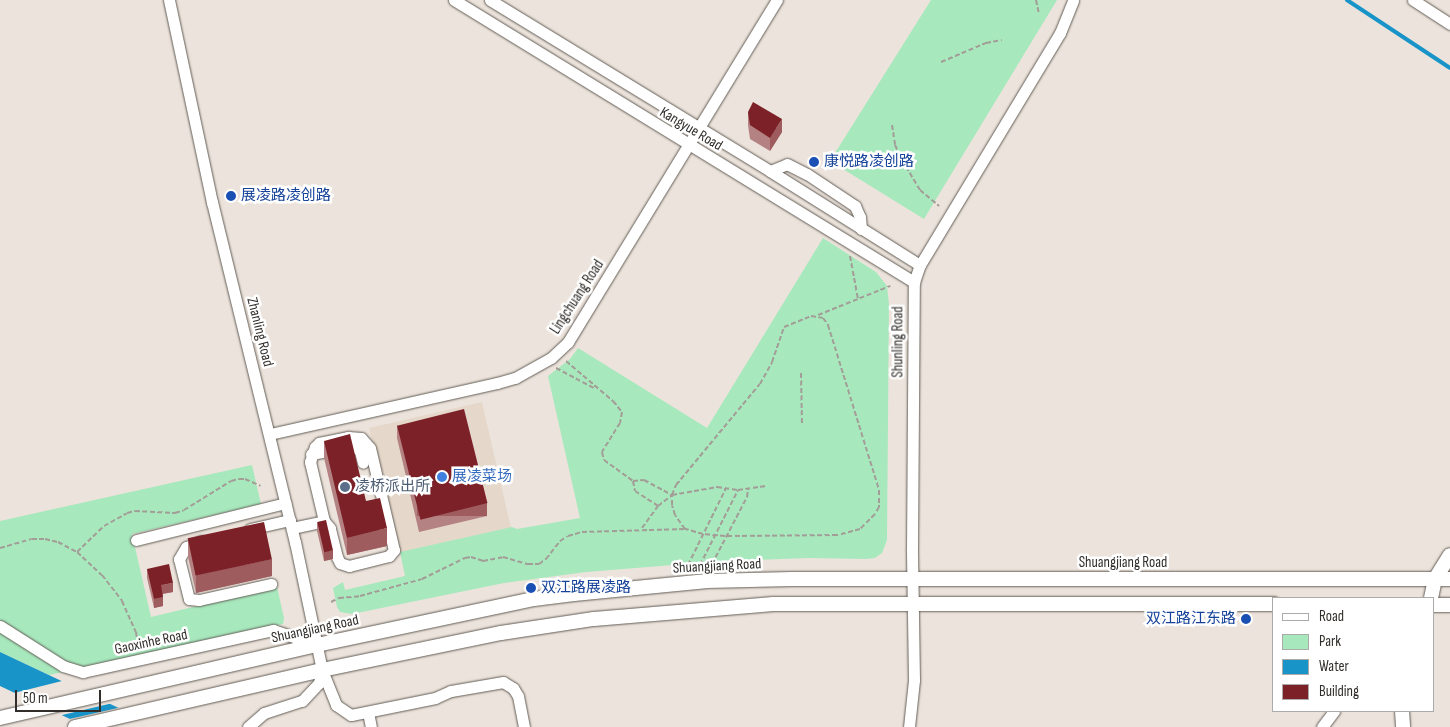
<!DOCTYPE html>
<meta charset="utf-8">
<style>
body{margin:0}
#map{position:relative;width:1450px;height:727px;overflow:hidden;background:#ece4dc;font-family:"Sofia Sans Condensed","Noto Sans SC",sans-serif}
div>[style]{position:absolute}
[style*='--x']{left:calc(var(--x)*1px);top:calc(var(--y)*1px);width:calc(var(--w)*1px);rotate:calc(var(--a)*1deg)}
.built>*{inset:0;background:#e5d8cb;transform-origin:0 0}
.green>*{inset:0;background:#a7e8bd}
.water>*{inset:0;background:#1894c8}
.pier>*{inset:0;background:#ece4dc}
.stream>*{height:4px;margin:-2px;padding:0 2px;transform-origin:2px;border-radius:2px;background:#1894c8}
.path>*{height:2px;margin-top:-1px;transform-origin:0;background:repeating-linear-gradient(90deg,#a39d97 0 5px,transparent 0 7.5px)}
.roads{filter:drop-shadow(0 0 1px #625c55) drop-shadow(0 0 1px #625c55)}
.minor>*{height:11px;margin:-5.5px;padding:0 5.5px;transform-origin:5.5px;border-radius:5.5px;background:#fff}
.major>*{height:14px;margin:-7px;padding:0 7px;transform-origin:7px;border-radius:7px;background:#fff}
.wall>*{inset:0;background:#b48282}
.shaded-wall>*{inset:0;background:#9e5c5e;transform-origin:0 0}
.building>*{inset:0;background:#7d2128;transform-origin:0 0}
.dots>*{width:14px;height:14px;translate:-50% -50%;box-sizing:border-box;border:2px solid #fff;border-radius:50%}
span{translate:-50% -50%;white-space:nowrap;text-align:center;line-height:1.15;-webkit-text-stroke:5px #fff;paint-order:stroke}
.street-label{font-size:15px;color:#302d2a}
.transit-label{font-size:15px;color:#164399}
.left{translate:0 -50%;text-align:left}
.right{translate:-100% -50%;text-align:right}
.shop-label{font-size:15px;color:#366cbe}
.service-label{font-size:15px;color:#4e5e75}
.legend{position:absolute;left:1272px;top:597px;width:162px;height:115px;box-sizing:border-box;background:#fff;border:1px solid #acabaa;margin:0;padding:6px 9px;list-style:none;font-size:15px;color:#302d2a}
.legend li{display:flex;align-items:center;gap:10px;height:25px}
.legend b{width:25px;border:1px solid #acabaa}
.scale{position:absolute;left:15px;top:690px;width:86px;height:22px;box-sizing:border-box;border:2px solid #302d2a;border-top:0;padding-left:6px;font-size:15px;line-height:18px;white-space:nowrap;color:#302d2a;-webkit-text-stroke:4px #fff;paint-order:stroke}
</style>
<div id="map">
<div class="built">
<i style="left:482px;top:402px;width:129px;height:116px;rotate:77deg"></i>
</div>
<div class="green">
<i style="clip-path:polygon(931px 0,1057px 0,924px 219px,830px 161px)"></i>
<i style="clip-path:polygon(823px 238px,876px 272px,887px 286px,889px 304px,887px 540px,882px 553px,875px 558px,866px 559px,809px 558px,723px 561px,586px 572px,504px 583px,352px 614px,340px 612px,337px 607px,333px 588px,343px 582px,345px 590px,405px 576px,400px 552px,512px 527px,517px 529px,580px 518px,548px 376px,570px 359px,578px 348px,707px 428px)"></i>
<i style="clip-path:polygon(252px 465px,261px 504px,132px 534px,151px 617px,277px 587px,284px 618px,283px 624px,49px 675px,0 652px,0 521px)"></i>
</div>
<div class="water">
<i style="clip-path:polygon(0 652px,159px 727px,87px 727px,0 686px)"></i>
</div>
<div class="pier">
<i style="clip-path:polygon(66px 680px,113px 703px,58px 716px,10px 694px)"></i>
<i style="clip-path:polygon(122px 707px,161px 727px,81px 727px,65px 720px)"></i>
</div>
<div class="stream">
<i style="--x:1347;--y:0;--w:123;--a:33.4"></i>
</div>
<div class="path">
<i style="--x:1036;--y:0;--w:14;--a:78"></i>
<i style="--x:941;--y:62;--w:49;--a:-22.9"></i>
<i style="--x:986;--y:43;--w:16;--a:-11"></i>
<i style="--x:892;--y:125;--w:20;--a:81"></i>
<i style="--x:895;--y:145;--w:17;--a:65"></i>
<i style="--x:902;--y:160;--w:35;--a:59"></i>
<i style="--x:920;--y:190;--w:25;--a:40"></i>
<i style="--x:850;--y:256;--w:44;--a:79.5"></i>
<i style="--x:818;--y:315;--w:78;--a:-21.9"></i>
<i style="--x:811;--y:316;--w:12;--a:9"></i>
<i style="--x:823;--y:318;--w:9;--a:54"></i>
<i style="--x:828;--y:325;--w:173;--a:72.8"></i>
<i style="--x:879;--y:490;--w:17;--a:90"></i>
<i style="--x:879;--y:507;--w:8;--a:120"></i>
<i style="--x:875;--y:514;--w:21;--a:135"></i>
<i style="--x:860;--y:529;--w:24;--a:165"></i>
<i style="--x:837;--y:535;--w:112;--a:179.5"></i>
<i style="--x:725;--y:536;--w:22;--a:-175"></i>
<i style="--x:703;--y:534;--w:19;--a:-164"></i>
<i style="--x:685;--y:529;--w:17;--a:-126"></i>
<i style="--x:675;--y:515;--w:10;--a:-107"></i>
<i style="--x:672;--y:505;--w:10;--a:-90"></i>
<i style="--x:672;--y:495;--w:11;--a:-68"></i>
<i style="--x:676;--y:485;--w:131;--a:-50.3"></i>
<i style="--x:760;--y:384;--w:25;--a:-61"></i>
<i style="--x:772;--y:362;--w:37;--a:-71"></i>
<i style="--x:784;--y:327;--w:29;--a:-22"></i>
<i style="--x:566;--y:361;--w:62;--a:40.4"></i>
<i style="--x:613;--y:401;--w:14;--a:51"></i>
<i style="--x:622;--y:412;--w:11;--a:100"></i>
<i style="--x:620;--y:423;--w:34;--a:122"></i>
<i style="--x:602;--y:452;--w:8;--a:76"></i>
<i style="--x:604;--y:460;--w:36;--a:36"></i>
<i style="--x:633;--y:481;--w:11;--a:-5"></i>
<i style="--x:644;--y:480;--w:32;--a:28"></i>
<i style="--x:672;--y:495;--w:46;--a:-10.1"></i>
<i style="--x:717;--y:487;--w:21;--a:8"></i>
<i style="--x:738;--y:490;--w:28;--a:-8"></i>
<i style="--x:556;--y:368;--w:43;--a:27.8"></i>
<i style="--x:801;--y:373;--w:52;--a:88.9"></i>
<i style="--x:633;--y:481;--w:10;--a:79"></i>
<i style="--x:635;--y:491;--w:27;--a:33"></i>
<i style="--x:642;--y:528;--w:27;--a:-54"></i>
<i style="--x:658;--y:506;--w:18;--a:-38"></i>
<i style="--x:0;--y:548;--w:33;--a:-16"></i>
<i style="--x:32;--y:539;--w:13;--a:0"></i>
<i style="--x:45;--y:539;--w:13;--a:13"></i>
<i style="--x:58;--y:542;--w:21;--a:28"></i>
<i style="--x:77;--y:552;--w:34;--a:43"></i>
<i style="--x:102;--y:575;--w:33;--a:52"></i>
<i style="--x:122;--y:601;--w:34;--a:66"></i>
<i style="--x:136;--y:632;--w:15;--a:82"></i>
<i style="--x:77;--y:552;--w:37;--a:-44"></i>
<i style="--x:104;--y:526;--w:26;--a:-29"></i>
<i style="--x:127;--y:513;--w:8;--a:-14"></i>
<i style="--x:135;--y:511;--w:40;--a:2.9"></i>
<i style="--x:175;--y:513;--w:9;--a:-18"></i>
<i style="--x:184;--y:510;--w:55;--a:-31.7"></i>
<i style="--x:231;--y:481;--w:8;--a:-14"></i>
<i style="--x:239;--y:479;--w:6;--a:0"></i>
<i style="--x:245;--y:479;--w:17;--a:24"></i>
<i style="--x:712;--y:564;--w:76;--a:-62.4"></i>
<i style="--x:747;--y:497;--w:8;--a:-83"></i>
<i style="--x:688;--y:565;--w:86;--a:-63.7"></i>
<i style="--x:700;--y:565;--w:84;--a:-63.1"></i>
<i style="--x:331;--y:602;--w:9;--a:-27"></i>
<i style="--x:339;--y:598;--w:21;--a:-5"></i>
<i style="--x:360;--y:596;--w:64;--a:-15.3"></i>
<i style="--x:422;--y:579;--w:48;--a:-26"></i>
<i style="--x:465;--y:558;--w:6;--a:-9"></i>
<i style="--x:471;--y:557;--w:13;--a:18"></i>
<i style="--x:483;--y:561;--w:20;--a:-11"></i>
<i style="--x:503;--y:557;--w:26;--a:16"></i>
<i style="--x:528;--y:564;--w:11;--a:0"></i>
<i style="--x:539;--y:564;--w:9;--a:-36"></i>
<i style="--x:546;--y:559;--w:23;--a:-52"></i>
<i style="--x:560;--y:541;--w:9;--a:-32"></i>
<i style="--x:568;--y:536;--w:15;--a:-16"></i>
<i style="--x:582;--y:532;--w:103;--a:-1.7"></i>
</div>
<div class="roads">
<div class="minor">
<i style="--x:169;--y:0;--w:207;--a:78"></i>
<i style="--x:212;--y:202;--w:350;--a:76.3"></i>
<i style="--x:295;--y:542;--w:131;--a:78.1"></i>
<i style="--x:322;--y:670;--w:38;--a:68"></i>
<i style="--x:336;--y:705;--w:18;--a:34"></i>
<i style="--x:351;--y:715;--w:86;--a:-11.4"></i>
<i style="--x:435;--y:698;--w:17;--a:-24"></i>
<i style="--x:451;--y:691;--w:53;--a:-9.8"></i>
<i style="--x:503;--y:682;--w:12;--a:31"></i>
<i style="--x:513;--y:688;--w:9;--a:58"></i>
<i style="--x:518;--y:696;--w:32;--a:79"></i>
<i style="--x:454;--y:0;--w:540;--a:31.51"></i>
<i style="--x:490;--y:0;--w:328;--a:31.4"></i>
<i style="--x:770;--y:171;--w:177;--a:32.1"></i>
<i style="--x:1413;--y:0;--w:44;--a:33"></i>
<i style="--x:770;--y:171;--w:18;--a:-22"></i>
<i style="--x:787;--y:164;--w:22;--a:27"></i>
<i style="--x:807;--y:174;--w:58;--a:33.7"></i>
<i style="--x:855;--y:206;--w:12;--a:66"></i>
<i style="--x:860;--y:217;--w:12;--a:85"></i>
<i style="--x:270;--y:434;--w:233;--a:-12.7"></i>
<i style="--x:497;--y:383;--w:19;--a:-16"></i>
<i style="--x:515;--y:378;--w:41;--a:-29.1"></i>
<i style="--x:551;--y:358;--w:23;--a:-43"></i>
<i style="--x:568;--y:342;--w:401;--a:-58.6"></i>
<i style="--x:348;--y:437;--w:13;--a:4"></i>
<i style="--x:361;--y:438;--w:13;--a:48"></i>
<i style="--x:370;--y:448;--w:105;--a:76.8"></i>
<i style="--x:394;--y:550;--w:8;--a:130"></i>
<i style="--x:389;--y:556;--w:41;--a:166"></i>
<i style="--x:349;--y:566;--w:9;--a:-162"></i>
<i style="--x:340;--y:563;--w:7;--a:-117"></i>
<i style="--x:337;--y:557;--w:30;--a:-104"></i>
<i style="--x:330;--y:528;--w:9;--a:-131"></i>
<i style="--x:324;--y:521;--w:61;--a:-103.3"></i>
<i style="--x:310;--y:462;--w:16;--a:-72"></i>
<i style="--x:315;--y:447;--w:6;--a:-45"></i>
<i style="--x:319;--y:443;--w:30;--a:-12"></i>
<i style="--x:311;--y:454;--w:44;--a:-10.5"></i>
<i style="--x:354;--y:446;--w:8;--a:40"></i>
<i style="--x:360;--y:451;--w:12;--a:76"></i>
<i style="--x:292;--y:528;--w:33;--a:-12"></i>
<i style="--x:250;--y:529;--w:41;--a:-12.7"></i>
<i style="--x:136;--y:540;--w:154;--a:-13.9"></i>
<i style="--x:201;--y:541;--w:16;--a:158"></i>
<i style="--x:186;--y:547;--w:14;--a:120"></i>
<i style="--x:179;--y:559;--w:41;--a:76"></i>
<i style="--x:189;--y:599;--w:10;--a:6"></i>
<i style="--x:199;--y:600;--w:74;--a:-12.5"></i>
<i style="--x:0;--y:626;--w:75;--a:32.4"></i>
<i style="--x:63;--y:666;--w:21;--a:17"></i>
<i style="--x:83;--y:672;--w:195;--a:-12.5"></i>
<i style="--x:273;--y:630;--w:46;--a:18.8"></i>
<i style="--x:368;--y:712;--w:15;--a:79"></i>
<i style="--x:248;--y:727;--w:21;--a:-41"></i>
<i style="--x:264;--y:713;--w:40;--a:-18"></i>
<i style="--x:302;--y:701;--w:25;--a:-47"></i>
<i style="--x:319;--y:683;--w:13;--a:-77"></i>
<i style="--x:909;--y:727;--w:47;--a:-83.9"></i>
<i style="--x:914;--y:680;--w:132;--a:-90.9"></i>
<i style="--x:912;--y:548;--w:266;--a:-89.6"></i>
<i style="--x:914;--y:282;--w:18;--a:-71"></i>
<i style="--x:920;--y:265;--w:271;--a:-58.9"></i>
<i style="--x:1060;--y:33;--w:35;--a:-68"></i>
<i style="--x:1322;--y:727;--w:20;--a:-53"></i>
</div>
<div class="major">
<i style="--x:1431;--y:598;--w:19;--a:-78"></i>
<i style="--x:1435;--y:579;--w:28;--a:-58"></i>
<i style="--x:1434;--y:605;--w:16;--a:0"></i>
<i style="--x:1402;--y:711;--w:16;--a:86"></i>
<i style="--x:0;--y:718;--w:325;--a:-13"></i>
<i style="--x:317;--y:645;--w:222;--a:-12"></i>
<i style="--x:534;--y:599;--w:40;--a:-7.1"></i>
<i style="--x:574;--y:594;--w:134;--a:-5.6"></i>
<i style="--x:707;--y:581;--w:85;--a:-1.3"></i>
<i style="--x:792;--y:579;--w:658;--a:0"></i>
<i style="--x:75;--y:727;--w:253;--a:-13"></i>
<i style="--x:322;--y:670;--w:183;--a:-11.7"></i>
<i style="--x:501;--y:633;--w:94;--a:-8.6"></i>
<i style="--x:594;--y:619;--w:180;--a:-4.8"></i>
<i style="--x:773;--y:604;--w:501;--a:0"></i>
</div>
</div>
<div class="wall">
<i style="clip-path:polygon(748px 112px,782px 132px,770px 151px,750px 139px,748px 125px)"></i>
<i style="clip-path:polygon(397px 425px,487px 516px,419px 532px,397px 438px)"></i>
<i style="clip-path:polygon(324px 441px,366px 501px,387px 546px,347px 555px,324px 458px)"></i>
<i style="clip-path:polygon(317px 522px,333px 559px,324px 561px,317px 531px)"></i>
<i style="clip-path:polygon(188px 539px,272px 576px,196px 593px,188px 557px)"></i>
<i style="clip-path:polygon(147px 569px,173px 592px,163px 594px,163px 606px,154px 608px,147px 578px)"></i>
</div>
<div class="shaded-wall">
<i style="clip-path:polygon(782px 119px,782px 132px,770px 151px,770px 138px)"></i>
<i style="left:487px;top:503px;width:13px;height:70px;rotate:90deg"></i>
<i style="clip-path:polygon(387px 528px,387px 546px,347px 555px,347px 538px)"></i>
<i style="clip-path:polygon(333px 550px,333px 559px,324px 561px,324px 552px)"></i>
<i style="clip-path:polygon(272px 559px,272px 576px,196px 593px,196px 575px)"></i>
<i style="clip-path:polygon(173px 583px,173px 592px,161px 594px,161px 585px)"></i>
<i style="clip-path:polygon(163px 597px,163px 606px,154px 608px,154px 599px)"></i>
</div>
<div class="building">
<i style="clip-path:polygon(753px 102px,782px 119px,770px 138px,750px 125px,748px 112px)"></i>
<i style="left:464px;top:409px;width:97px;height:69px;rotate:76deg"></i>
<i style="clip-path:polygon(350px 434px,366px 501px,380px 498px,387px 528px,347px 538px,324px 441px)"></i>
<i style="left:326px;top:520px;width:31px;height:9px;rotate:77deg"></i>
<i style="left:264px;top:522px;width:38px;height:78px;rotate:78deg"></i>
<i style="clip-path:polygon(169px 564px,173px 583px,161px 585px,163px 597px,154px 599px,147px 569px)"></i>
</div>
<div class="dots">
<i style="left:814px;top:162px;background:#1a4fb4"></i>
<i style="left:231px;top:196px;background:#1a4fb4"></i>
<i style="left:442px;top:477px;background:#3f7fe0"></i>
<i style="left:345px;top:487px;background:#5c6f8a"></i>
<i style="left:531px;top:588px;background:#1a4fb4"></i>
<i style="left:1246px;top:619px;background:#1a4fb4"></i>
</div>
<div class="street-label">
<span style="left:691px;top:129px;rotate:31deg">Kangyue Road</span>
<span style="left:577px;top:297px;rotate:-57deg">Lingchuang Road</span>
<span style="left:260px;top:332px;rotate:76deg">Zhanling Road</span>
<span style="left:898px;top:342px;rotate:-90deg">Shunling Road</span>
<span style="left:1123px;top:563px">Shuangjiang Road</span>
<span style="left:717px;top:566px;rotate:-3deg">Shuangjiang Road</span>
<span style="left:315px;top:629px;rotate:-12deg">Shuangjiang Road</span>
<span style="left:151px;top:642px;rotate:-12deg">Gaoxinhe Road</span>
</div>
<div class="transit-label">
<span class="left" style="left:824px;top:162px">康悦路凌创路</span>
<span class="left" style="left:241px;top:196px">展凌路凌创路</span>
<span class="left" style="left:541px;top:588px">双江路展凌路</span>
<span class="right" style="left:1236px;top:619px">双江路江东路</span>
</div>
<div class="shop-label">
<span class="left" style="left:452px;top:477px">展凌菜场</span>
</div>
<div class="service-label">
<span class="left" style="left:355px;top:487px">凌桥派出所</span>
</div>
<ul class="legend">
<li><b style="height:6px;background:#fff"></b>Road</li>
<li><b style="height:14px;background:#a7e8bd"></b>Park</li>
<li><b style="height:14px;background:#1894c8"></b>Water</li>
<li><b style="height:14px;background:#7d2128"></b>Building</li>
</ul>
<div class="scale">50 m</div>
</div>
